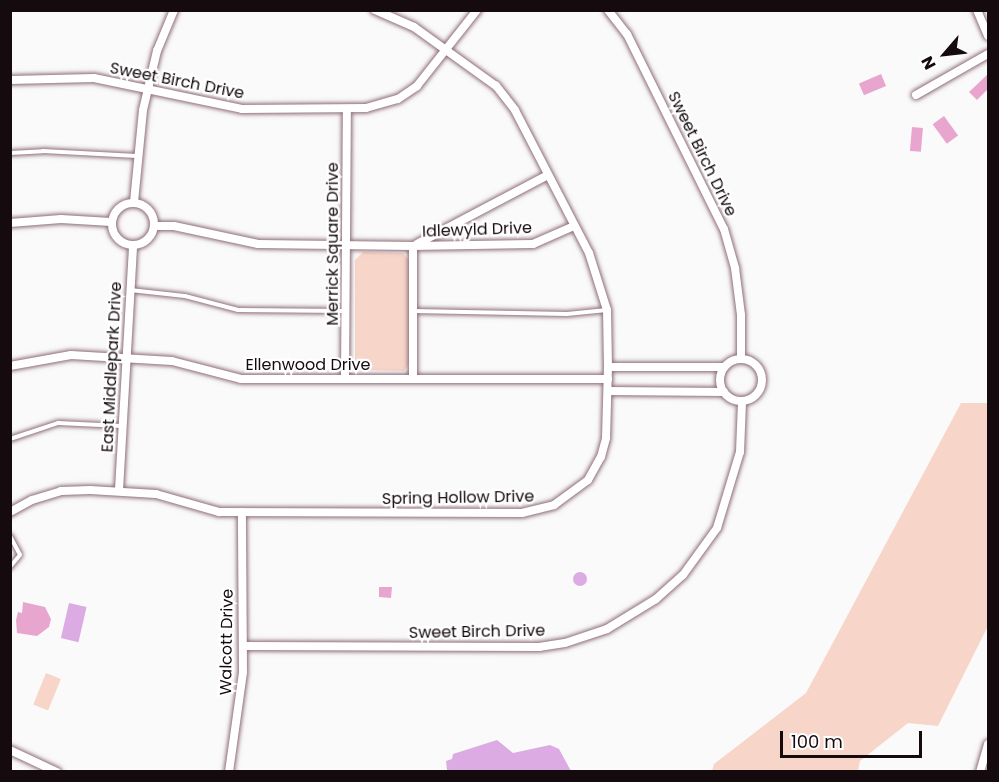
<!DOCTYPE html>
<style>
body{margin:0}
#map{position:relative;width:999px;height:782px;overflow:hidden;background:#fafafa;font-family:Poppins,sans-serif}
div>[style]{position:absolute}
[style*='--x']{left:calc(var(--x)*1px);top:calc(var(--y)*1px);width:calc(var(--w)*1px);rotate:calc(var(--a)*1deg)}
.green>*{inset:0;background:#f8d5c9;transform-origin:0 0}
.water>*{inset:0;background:#dcabe3;transform-origin:0 0}
.round{border-radius:50%}
.building>*{inset:0;background:#e8a6cf;transform-origin:0 0}
.roads{filter:drop-shadow(0 0 2px #8e6e77) drop-shadow(0 0 2px #8e6e77)}
.lane>*{height:4px;margin:-2px;padding:0 2px;transform-origin:2px;border-radius:2px;background:#fff}
.street>*{height:8px;margin:-4px;padding:0 4px;transform-origin:4px;border-radius:4px;background:#fff}
.street>.ring{margin:-4px;padding:0;box-sizing:content-box;background:none;border:8px solid #fff;border-radius:50%}
span{translate:-50% -50%;white-space:nowrap;text-align:center;line-height:1.15;-webkit-text-stroke:4.5px #fff;paint-order:stroke}
.street-label{font-size:16px;color:#150a0d}
.frame{position:absolute;inset:0;border:12px solid #150a0d;pointer-events:none}
.north{position:absolute;left:915px;top:24px;width:60px;height:60px;-webkit-text-stroke:4px #fff;paint-order:stroke;rotate:242deg;font-size:16px;font-weight:700;line-height:24px;text-align:center;color:#150a0d}
.north::after{content:'';display:block;margin:auto;width:21px;height:27px;background:#150a0d;clip-path:polygon(50% 0,100% 100%,50% 72%,0 100%)}
.scale{position:absolute;left:780px;top:731px;width:142px;height:27px;box-sizing:border-box;border:3px solid #150a0d;border-top:0;padding-left:8px;font-size:18px;line-height:21px;white-space:nowrap;color:#150a0d;-webkit-text-stroke:4px #fff;paint-order:stroke}
</style>
<div id="map">
<div class="green">
<i style="clip-path:polygon(363px 252px,403px 253px,409px 261px,410px 363px,404px 371px,362px 370px,355px 360px,355px 260px)"></i>
<i style="clip-path:polygon(961px 403px,988px 403px,988px 626px,938px 726px,908px 723px,860px 761px,858px 771px,712px 771px,714px 764px,806px 693px)"></i>
<i style="left:46px;top:673px;width:16px;height:34px;rotate:22deg"></i>
</div>
<div class="water">
<i class="round" style="left:573px;top:572px;width:14px;height:14px"></i>
<i style="left:69px;top:603px;width:18px;height:36px;rotate:13deg"></i>
<i style="clip-path:polygon(497px 740px,513px 753px,550px 745px,559px 749px,571px 771px,447px 770px,446px 761px,452px 759px,453px 754px)"></i>
</div>
<div class="building">
<i style="left:881px;top:74px;width:13px;height:24px;rotate:67deg"></i>
<i style="clip-path:polygon(988px 74px,988px 89px,977px 100px,969px 92px)"></i>
<i style="left:944px;top:116px;width:24px;height:14px;rotate:54deg"></i>
<i style="left:912px;top:127px;width:11px;height:24px;rotate:5deg"></i>
<i style="clip-path:polygon(379px 587px,392px 587px,391px 598px,379px 597px)"></i>
<i style="clip-path:polygon(23px 602px,45px 607px,51px 619px,49px 627px,37px 636px,17px 633px,16px 620px,18px 612px,22px 613px)"></i>
</div>
<div class="roads">
<div class="lane">
<i style="--x:10;--y:153;--w:33;--a:-3"></i>
<i style="--x:43;--y:151;--w:94;--a:3"></i>
<i style="--x:130;--y:290;--w:55;--a:6.2"></i>
<i style="--x:185;--y:296;--w:55;--a:14.8"></i>
<i style="--x:238;--y:310;--w:107;--a:0.5"></i>
<i style="--x:413;--y:311;--w:154;--a:1.1"></i>
<i style="--x:567;--y:314;--w:40;--a:-5.7"></i>
<i style="--x:10;--y:439;--w:51;--a:-18.4"></i>
<i style="--x:58;--y:423;--w:64;--a:2.7"></i>
<i style="--x:10;--y:536;--w:21;--a:62"></i>
<i style="--x:20;--y:555;--w:16;--a:130"></i>
</div>
<div class="street">
<i style="--x:608;--y:10;--w:31;--a:52"></i>
<i style="--x:627;--y:34;--w:218;--a:63.6"></i>
<i style="--x:724;--y:229;--w:41;--a:74.2"></i>
<i style="--x:735;--y:268;--w:47;--a:82.7"></i>
<i style="--x:741;--y:315;--w:42;--a:90"></i>
<i style="--x:977;--y:10;--w:28;--a:67"></i>
<i style="--x:10;--y:80;--w:84;--a:-1.4"></i>
<i style="--x:94;--y:78;--w:151;--a:11.8"></i>
<i style="--x:242;--y:109;--w:124;--a:-0.5"></i>
<i style="--x:366;--y:108;--w:33;--a:-16"></i>
<i style="--x:398;--y:99;--w:23;--a:-34"></i>
<i style="--x:417;--y:86;--w:97;--a:-51.7"></i>
<i style="--x:916;--y:95;--w:83;--a:-29.7"></i>
<i style="--x:134;--y:202;--w:92;--a:-84.4"></i>
<i style="--x:143;--y:110;--w:61;--a:-76.7"></i>
<i style="--x:157;--y:51;--w:44;--a:-67.5"></i>
<i class="ring" style="left:112px;top:203px;width:34px;height:34px"></i>
<i style="--x:10;--y:223;--w:51;--a:-4.5"></i>
<i style="--x:61;--y:219;--w:50;--a:3.4"></i>
<i style="--x:155;--y:226;--w:19;--a:0"></i>
<i style="--x:174;--y:226;--w:86;--a:12.1"></i>
<i style="--x:258;--y:244;--w:155;--a:0.7"></i>
<i style="--x:413;--y:246;--w:120;--a:-1"></i>
<i style="--x:533;--y:244;--w:45;--a:-23.7"></i>
<i style="--x:417;--y:244;--w:148;--a:-27.8"></i>
<i class="ring" style="left:720px;top:359px;width:34px;height:34px"></i>
<i style="--x:10;--y:366;--w:62;--a:-10.2"></i>
<i style="--x:71;--y:355;--w:101;--a:3.4"></i>
<i style="--x:172;--y:361;--w:71;--a:14.6"></i>
<i style="--x:241;--y:379;--w:367;--a:0"></i>
<i style="--x:608;--y:367;--w:116;--a:0"></i>
<i style="--x:345;--y:378;--w:268;--a:-89.6"></i>
<i style="--x:413;--y:378;--w:132;--a:-90"></i>
<i style="--x:608;--y:391;--w:116;--a:0.5"></i>
<i style="--x:119;--y:490;--w:245;--a:-86.7"></i>
<i style="--x:10;--y:512;--w:25;--a:-29"></i>
<i style="--x:32;--y:500;--w:30;--a:-17"></i>
<i style="--x:61;--y:491;--w:29;--a:-2"></i>
<i style="--x:90;--y:490;--w:66;--a:3.5"></i>
<i style="--x:156;--y:494;--w:66;--a:15.9"></i>
<i style="--x:219;--y:512;--w:303;--a:0.2"></i>
<i style="--x:522;--y:513;--w:33;--a:-14"></i>
<i style="--x:554;--y:505;--w:42;--a:-36.3"></i>
<i style="--x:588;--y:480;--w:26;--a:-61"></i>
<i style="--x:601;--y:457;--w:20;--a:-75"></i>
<i style="--x:606;--y:438;--w:71;--a:-88.4"></i>
<i style="--x:608;--y:367;--w:57;--a:-91"></i>
<i style="--x:607;--y:310;--w:60;--a:-107.5"></i>
<i style="--x:589;--y:253;--w:161;--a:-117.4"></i>
<i style="--x:515;--y:110;--w:31;--a:-128"></i>
<i style="--x:496;--y:86;--w:101;--a:-144.3"></i>
<i style="--x:414;--y:27;--w:43;--a:-156.4"></i>
<i style="--x:243;--y:646;--w:296;--a:0.2"></i>
<i style="--x:539;--y:647;--w:26;--a:-9"></i>
<i style="--x:565;--y:643;--w:44;--a:-18.4"></i>
<i style="--x:607;--y:629;--w:57;--a:-31.5"></i>
<i style="--x:656;--y:599;--w:36;--a:-42"></i>
<i style="--x:683;--y:575;--w:58;--a:-54.1"></i>
<i style="--x:717;--y:528;--w:79;--a:-73.2"></i>
<i style="--x:740;--y:452;--w:50;--a:-87.7"></i>
<i style="--x:10;--y:750;--w:52;--a:25.1"></i>
<i style="--x:229;--y:772;--w:101;--a:-82"></i>
<i style="--x:243;--y:672;--w:160;--a:-90.4"></i>
<i style="--x:980;--y:772;--w:29;--a:-74"></i>
</div>
</div>
<div class="street-label">
<span style="left:177px;top:81px;rotate:11deg">Sweet Birch Drive</span>
<span style="left:702px;top:154px;rotate:64deg">Sweet Birch Drive</span>
<span style="left:477px;top:230px;rotate:-2deg">Idlewyld Drive</span>
<span style="left:333px;top:244px;rotate:-90deg">Merrick Square Drive</span>
<span style="left:308px;top:365px">Ellenwood Drive</span>
<span style="left:112px;top:367px;rotate:-87deg">East Middlepark Drive</span>
<span style="left:458px;top:498px;rotate:-1deg">Spring Hollow Drive</span>
<span style="left:477px;top:632px;rotate:-1deg">Sweet Birch Drive</span>
<span style="left:227px;top:642px;rotate:-89deg">Walcott Drive</span>
</div>
<div class="frame"></div>
<div class="north">N</div>
<div class="scale">100 m</div>
</div>
